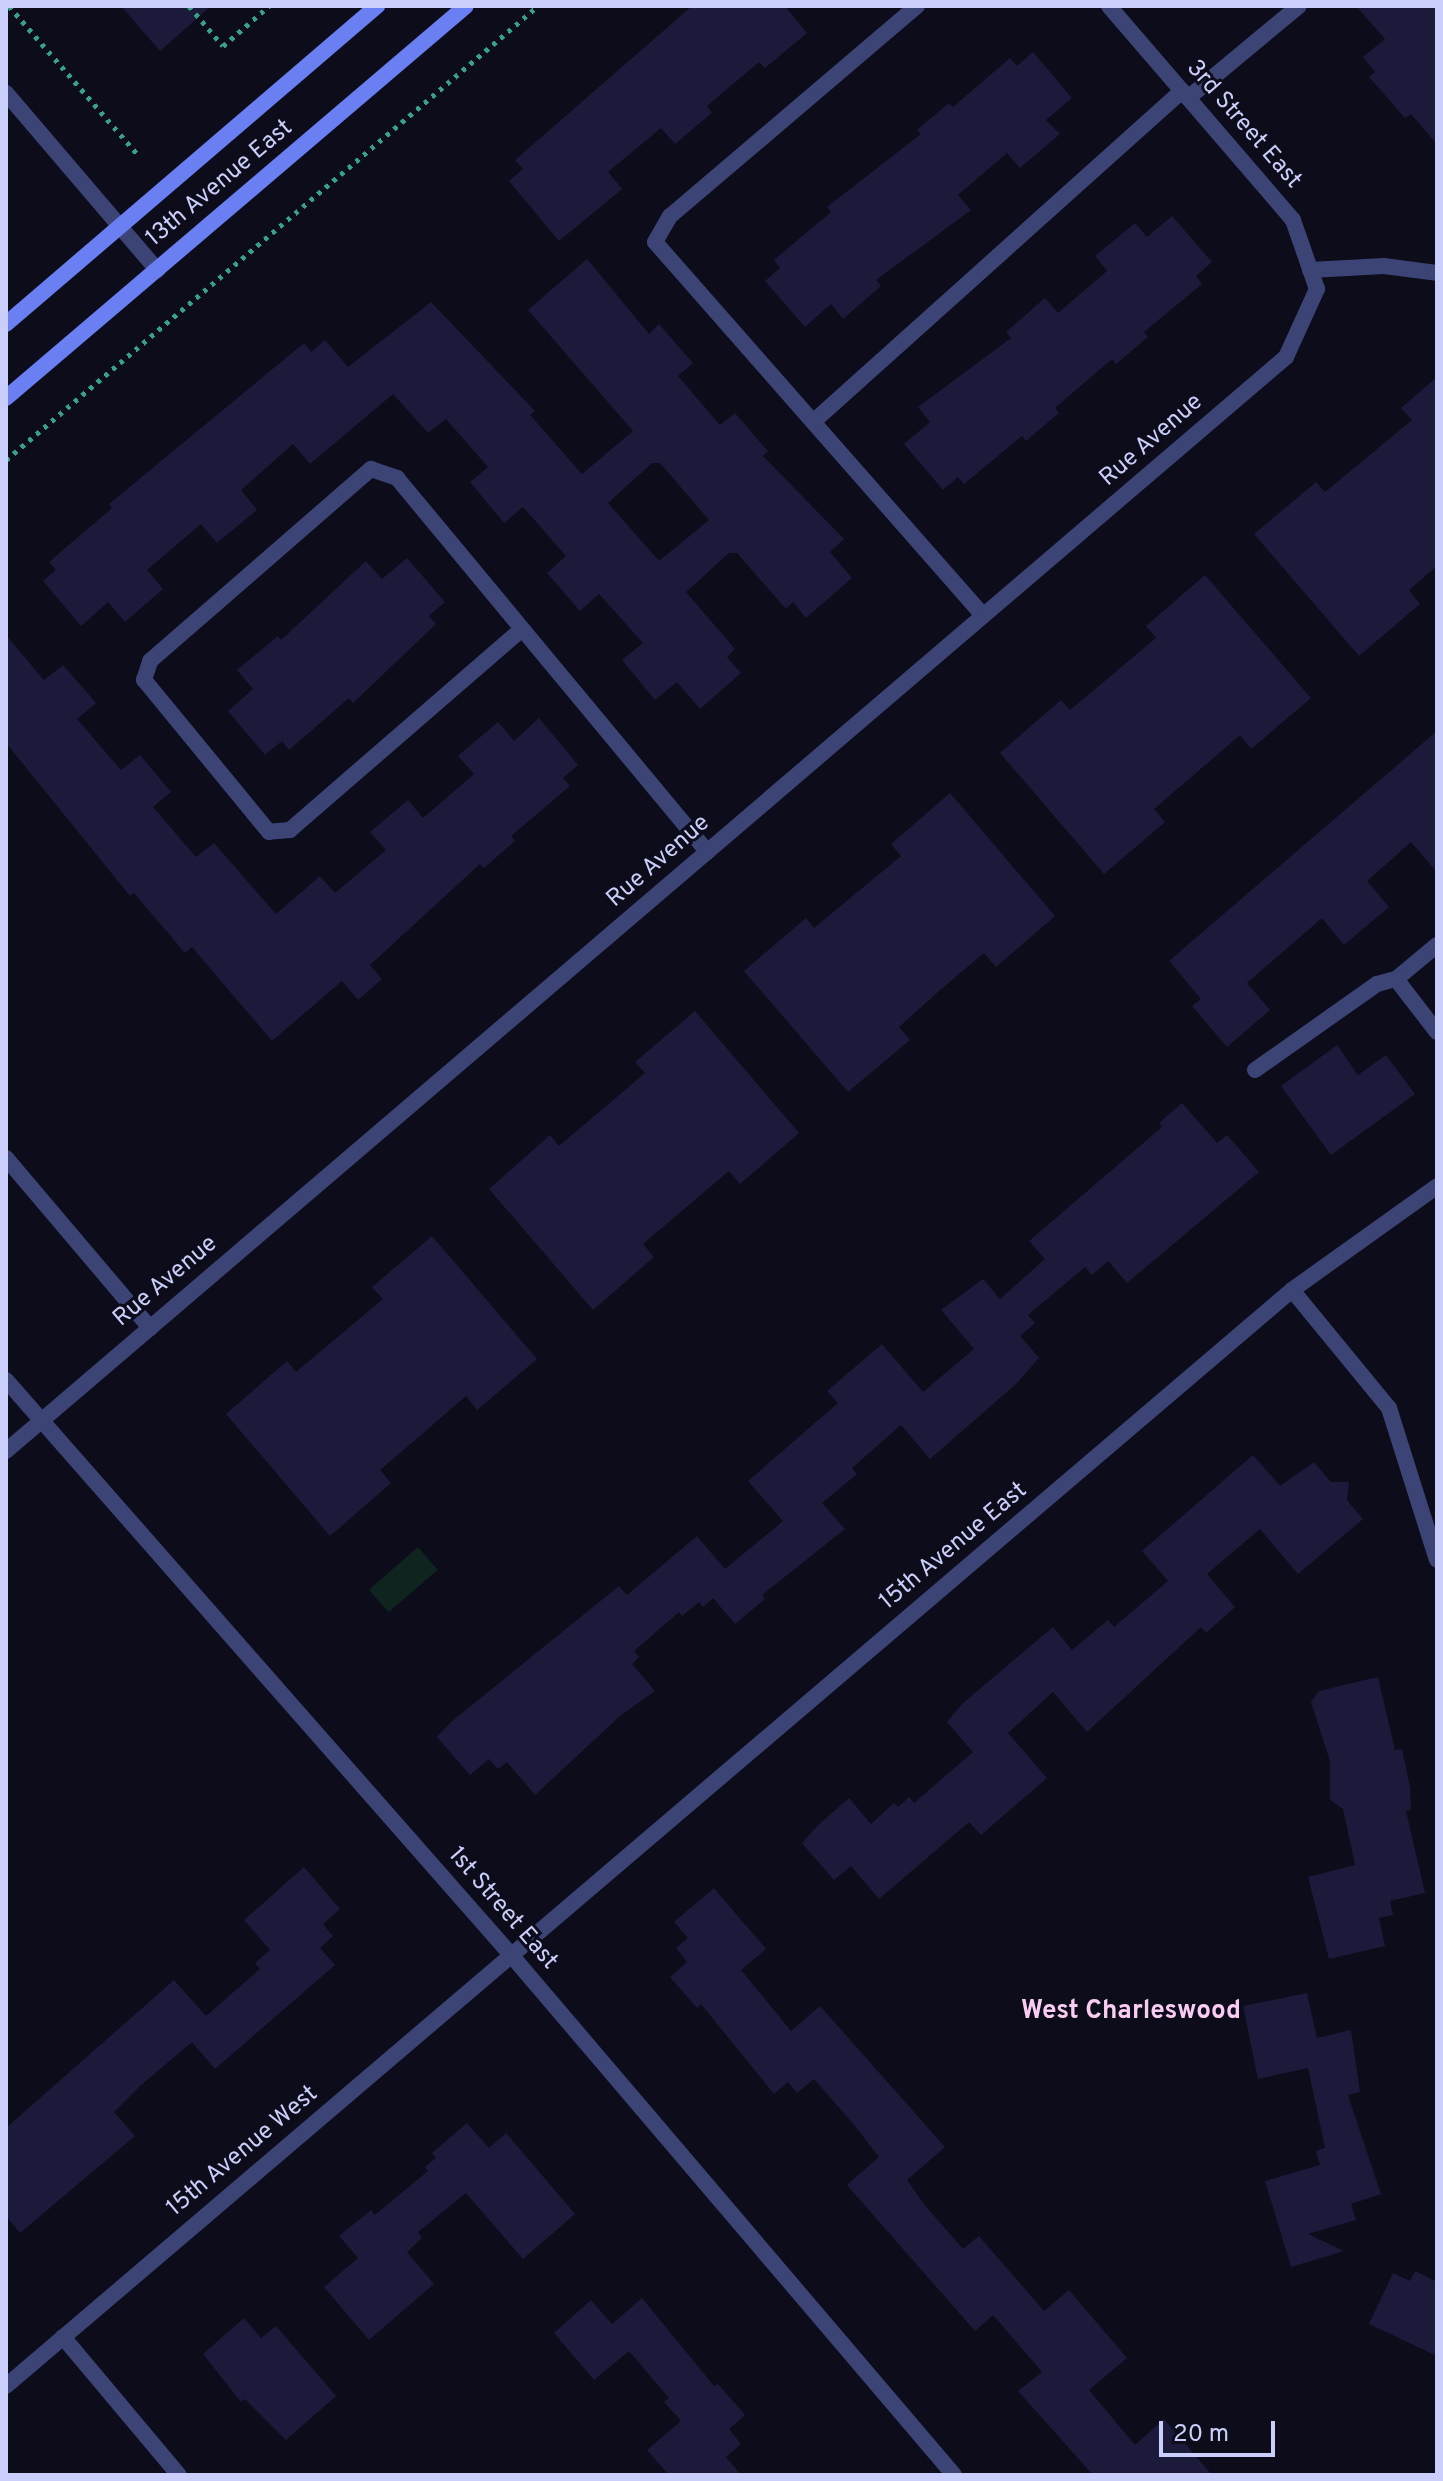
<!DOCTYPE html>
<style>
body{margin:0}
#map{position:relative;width:1443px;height:2481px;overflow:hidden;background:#0c0c1a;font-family:Overpass,sans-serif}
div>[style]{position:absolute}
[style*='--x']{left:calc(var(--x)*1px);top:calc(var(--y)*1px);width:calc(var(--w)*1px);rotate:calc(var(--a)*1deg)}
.green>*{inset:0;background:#10241f;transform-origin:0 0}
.building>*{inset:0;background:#1b1a3a}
.path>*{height:5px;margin-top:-2.5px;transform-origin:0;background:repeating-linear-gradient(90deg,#37a288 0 4px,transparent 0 10px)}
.service>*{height:16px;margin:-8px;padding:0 8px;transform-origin:8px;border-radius:8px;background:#3b4475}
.minor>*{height:16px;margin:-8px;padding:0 8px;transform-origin:8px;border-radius:8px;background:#3b4475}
.secondary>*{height:16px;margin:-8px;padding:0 8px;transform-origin:8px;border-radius:8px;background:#6a7ff2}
span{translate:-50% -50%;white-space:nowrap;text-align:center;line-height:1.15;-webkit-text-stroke:6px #0c0c1a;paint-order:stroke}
.street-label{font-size:24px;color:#cacefa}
.neighbourhood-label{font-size:26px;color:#faccf2;font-weight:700}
.frame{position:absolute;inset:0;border:8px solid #cacefa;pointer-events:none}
.scale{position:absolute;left:1159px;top:2421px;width:116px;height:36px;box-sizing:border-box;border:4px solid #cacefa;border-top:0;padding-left:10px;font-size:24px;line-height:28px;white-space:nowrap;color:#cacefa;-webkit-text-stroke:6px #0c0c1a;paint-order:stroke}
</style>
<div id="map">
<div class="green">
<i style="left:418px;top:1547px;width:30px;height:65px;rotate:49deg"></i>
</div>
<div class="building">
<i style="clip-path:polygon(121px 6px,211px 6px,160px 51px)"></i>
<i style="clip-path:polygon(692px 6px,785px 6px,807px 33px,765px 68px,759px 62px,707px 106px,712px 113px,675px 144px,661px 128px,608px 172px,622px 189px,559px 241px,509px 181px,523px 169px,515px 160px)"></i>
<i style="clip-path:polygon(1356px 6px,1437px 6px,1437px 144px,1411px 114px,1405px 118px,1369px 77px,1375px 72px,1363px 57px,1385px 39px)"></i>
<i style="clip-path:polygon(1033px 52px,1072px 98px,1046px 120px,1060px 134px,1020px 168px,1007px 153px,958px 195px,971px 210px,876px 280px,881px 286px,843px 319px,831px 304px,805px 327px,765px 281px,780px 268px,774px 260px,831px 212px,827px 207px,921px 134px,917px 130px,949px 103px,953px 107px,1010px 58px,1017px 66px)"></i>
<i style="clip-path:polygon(1172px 216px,1212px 262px,1196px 276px,1202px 284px,1144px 332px,1148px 337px,1116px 364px,1112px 359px,1055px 408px,1059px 413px,1026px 441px,1022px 436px,964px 484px,958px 477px,943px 490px,904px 444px,930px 422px,918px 407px,1011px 338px,1006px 332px,1045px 298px,1058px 313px,1107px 271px,1095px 256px,1135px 223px,1147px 237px)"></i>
<i style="clip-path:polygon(evenodd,587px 259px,649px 334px,659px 324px,693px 363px,678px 376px,720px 425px,735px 413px,768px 451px,763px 456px,844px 539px,830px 552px,852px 578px,806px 618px,793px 602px,786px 609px,737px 553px,729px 553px,686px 592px,735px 649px,727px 657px,741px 673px,700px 709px,677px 682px,655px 700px,622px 660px,643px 643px,599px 594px,580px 611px,547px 573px,566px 556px,523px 507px,504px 523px,470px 482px,488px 467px,446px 419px,428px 433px,393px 394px,310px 464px,293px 444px,241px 490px,257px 510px,217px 543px,201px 524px,147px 570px,163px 589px,125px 622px,108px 602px,81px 626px,43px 581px,56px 570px,49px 562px,112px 508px,109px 504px,304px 343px,311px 352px,325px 340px,348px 367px,431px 302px,535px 411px,530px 415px,582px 474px,633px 431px,528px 310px,587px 259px,652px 463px,660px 463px,709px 520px,659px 561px,608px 503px,652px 463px)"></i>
<i style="clip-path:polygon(1437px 377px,1437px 566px,1409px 590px,1420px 604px,1359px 656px,1254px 534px,1316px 482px,1325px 492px,1412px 420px,1401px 408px)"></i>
<i style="clip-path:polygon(407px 558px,445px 602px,429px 616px,436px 624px,353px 703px,349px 698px,289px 750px,282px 741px,265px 755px,228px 711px,253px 689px,237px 670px,278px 636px,281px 640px,366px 561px,382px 579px)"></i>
<i style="clip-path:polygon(1205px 575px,1311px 698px,1251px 749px,1240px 735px,1217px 755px,1154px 809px,1165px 822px,1104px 874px,1000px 753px,1061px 700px,1070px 710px,1156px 638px,1146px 626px)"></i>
<i style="clip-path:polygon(6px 635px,44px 680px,63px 665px,96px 703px,77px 719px,121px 770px,140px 755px,171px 792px,153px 807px,196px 857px,214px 843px,276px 914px,320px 876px,335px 893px,386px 850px,370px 832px,408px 800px,423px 818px,474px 774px,458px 756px,498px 722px,514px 741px,539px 718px,578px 765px,563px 778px,570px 786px,511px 836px,515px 841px,484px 868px,480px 864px,370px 965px,382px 979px,358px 1000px,342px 981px,272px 1041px,192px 947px,185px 953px,134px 893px,130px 896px,6px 743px)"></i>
<i style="clip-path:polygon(1437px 731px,1437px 872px,1411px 842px,1367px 881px,1389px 907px,1344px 945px,1322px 918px,1247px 983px,1270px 1010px,1227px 1047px,1192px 1006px,1201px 999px,1169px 961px)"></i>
<i style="clip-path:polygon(950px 793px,1055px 916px,996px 967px,984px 953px,939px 991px,899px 1027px,910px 1040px,848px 1092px,744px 971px,806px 918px,814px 928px,901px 856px,891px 844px)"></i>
<i style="clip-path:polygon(695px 1011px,799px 1133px,740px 1184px,729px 1171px,643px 1244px,654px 1257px,593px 1310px,489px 1189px,550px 1135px,559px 1146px,645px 1073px,635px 1062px)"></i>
<i style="clip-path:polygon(1337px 1045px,1358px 1075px,1386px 1055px,1415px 1094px,1331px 1155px,1281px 1086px)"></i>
<i style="clip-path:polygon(1182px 1103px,1217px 1143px,1227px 1135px,1259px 1172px,1127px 1283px,1108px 1261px,1092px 1275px,1085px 1267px,1028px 1315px,1035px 1323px,1020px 1336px,1039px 1358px,1017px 1383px,930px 1459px,901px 1425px,852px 1468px,857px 1474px,822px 1503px,845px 1529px,762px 1595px,765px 1599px,735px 1624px,713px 1598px,703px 1607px,699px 1602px,682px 1616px,679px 1612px,634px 1651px,639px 1657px,632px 1664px,655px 1691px,620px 1716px,535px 1795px,507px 1762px,498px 1769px,489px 1759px,470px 1775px,437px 1737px,451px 1722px,619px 1586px,627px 1595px,697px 1536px,725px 1569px,783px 1521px,748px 1481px,838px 1403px,827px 1391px,882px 1344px,923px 1392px,974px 1349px,941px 1310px,983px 1279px,1000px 1299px,1045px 1259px,1029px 1241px,1162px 1127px,1159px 1123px)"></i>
<i style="clip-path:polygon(432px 1236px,537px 1359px,477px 1410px,466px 1396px,421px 1435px,380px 1470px,391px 1483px,330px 1536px,226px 1414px,287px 1361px,296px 1372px,383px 1299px,372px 1287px)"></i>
<i style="clip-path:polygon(1253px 1455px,1280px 1486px,1314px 1462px,1331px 1482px,1349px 1482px,1347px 1500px,1363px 1519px,1298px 1574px,1260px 1529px,1207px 1574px,1235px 1607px,1206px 1633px,1201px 1627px,1087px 1732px,1053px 1692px,1008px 1733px,1047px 1778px,981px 1835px,969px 1822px,879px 1899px,851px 1866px,834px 1880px,802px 1843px,817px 1826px,849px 1798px,871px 1824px,894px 1803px,898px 1807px,909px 1797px,914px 1803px,973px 1752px,947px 1722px,962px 1704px,1053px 1627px,1072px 1650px,1108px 1620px,1114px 1627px,1168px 1581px,1142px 1551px)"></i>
<i style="clip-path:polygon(1378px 1677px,1395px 1750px,1402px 1749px,1410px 1787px,1411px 1810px,1406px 1811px,1425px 1893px,1390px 1901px,1393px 1915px,1379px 1918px,1385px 1946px,1329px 1959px,1308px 1877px,1355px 1865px,1343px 1809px,1330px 1800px,1330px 1761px,1311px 1702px,1319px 1691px)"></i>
<i style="clip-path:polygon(304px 1867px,340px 1909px,323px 1924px,333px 1936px,320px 1948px,335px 1965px,215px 2069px,192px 2042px,140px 2086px,114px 2112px,135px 2136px,20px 2233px,6px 2216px,6px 2128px,174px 1980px,206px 2016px,260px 1969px,255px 1963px,270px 1950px,244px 1920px)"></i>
<i style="clip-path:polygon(714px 1888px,766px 1949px,741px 1970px,791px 2031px,820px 2006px,945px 2147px,907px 2180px,924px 2204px,963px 2249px,979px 2236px,1044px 2311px,1069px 2290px,1127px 2358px,1089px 2390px,1135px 2445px,1164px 2419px,1212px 2475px,1093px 2475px,1018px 2391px,1042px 2372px,993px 2315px,975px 2331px,847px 2185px,879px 2157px,855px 2126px,814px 2079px,797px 2093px,788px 2082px,774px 2094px,701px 2004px,697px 2008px,670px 1977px,687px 1962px,676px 1948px,688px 1938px,674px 1922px)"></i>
<i style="clip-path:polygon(1307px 1993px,1317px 2038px,1351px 2030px,1360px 2092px,1348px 2095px,1381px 2194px,1351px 2204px,1356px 2220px,1308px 2234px,1344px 2251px,1291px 2267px,1265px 2181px,1320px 2165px,1316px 2151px,1325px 2148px,1308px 2068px,1258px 2079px,1243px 2006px)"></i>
<i style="clip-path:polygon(467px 2123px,489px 2148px,506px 2133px,575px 2214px,523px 2259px,466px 2193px,418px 2232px,422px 2238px,407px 2252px,434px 2284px,369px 2340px,324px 2287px,358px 2258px,339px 2236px,371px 2210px,375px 2215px,428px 2171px,425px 2167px,436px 2158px,432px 2153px)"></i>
<i style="clip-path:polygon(1415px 2271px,1437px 2282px,1437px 2356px,1369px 2324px,1393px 2273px,1410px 2281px)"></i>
<i style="clip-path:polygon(642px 2298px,714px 2386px,718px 2384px,745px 2415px,729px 2429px,741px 2444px,726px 2457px,741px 2475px,669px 2475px,647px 2450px,681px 2421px,664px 2402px,669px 2398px,629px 2351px,594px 2380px,554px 2333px,591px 2300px,612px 2324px)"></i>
<i style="clip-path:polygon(244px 2318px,261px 2338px,276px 2326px,336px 2396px,286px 2440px,245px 2399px,241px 2402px,203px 2354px)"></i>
</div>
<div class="path">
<i style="--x:9;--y:6;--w:198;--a:49.1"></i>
<i style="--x:189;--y:6;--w:52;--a:49.6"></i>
<i style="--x:223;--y:46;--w:61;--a:-41"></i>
<i style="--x:6;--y:460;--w:699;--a:-40.48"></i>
</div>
<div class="service">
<i style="--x:917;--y:6;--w:324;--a:139.6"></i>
<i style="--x:670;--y:216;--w:30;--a:120"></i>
<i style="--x:655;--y:242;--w:497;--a:48.7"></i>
<i style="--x:1188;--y:98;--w:144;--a:-39.7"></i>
<i style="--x:1310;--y:270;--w:74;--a:-3.1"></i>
<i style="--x:1384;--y:266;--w:53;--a:7.5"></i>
<i style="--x:813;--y:422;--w:496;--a:-41.9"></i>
<i style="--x:522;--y:629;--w:307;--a:139.1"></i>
<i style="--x:290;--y:830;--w:21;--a:175"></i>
<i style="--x:269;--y:832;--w:197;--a:-129.4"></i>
<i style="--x:144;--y:680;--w:20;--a:-72"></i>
<i style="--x:150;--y:661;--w:293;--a:-41"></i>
<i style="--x:371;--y:469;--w:28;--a:19"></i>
<i style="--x:397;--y:478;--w:486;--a:50.3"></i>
<i style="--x:1437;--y:945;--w:53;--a:140.3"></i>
<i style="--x:1396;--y:979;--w:67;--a:52.3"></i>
<i style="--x:1255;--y:1070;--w:149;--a:-35.2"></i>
<i style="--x:1377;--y:984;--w:20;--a:-15"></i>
<i style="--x:6;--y:1158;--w:223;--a:49.7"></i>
</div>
<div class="minor">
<i style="--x:6;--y:93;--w:233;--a:49.5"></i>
<i style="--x:1292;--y:1290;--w:153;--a:50.6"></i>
<i style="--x:1389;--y:1408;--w:159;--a:72.5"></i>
<i style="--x:6;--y:1380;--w:767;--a:48.7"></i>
<i style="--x:512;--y:1956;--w:682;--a:49.58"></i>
<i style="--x:6;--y:1451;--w:1684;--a:-40.52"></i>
<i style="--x:1286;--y:357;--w:75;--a:-65.5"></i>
<i style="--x:1317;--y:289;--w:73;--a:-109.2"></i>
<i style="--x:1293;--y:220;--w:282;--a:-130.7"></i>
<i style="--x:63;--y:2337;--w:180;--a:50"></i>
<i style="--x:6;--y:2386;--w:1690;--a:-40.44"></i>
<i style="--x:1292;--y:1290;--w:178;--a:-35.6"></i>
</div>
<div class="secondary">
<i style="--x:6;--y:324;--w:489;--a:-40.6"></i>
<i style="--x:6;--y:398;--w:604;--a:-40.44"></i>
</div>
<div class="street-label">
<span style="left:1243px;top:125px;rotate:49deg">3rd Street East</span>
<span style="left:220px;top:184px;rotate:-40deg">13th Avenue East</span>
<span style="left:1152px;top:441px;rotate:-41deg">Rue Avenue</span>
<span style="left:659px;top:862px;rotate:-41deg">Rue Avenue</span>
<span style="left:166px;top:1282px;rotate:-40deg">Rue Avenue</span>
<span style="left:954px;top:1547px;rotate:-40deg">15th Avenue East</span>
<span style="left:502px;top:1909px;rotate:49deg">1st Street East</span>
<span style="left:243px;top:2152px;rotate:-40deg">15th Avenue West</span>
</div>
<div class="neighbourhood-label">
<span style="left:1131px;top:2012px">West Charleswood</span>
</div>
<div class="frame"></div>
<div class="scale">20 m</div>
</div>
